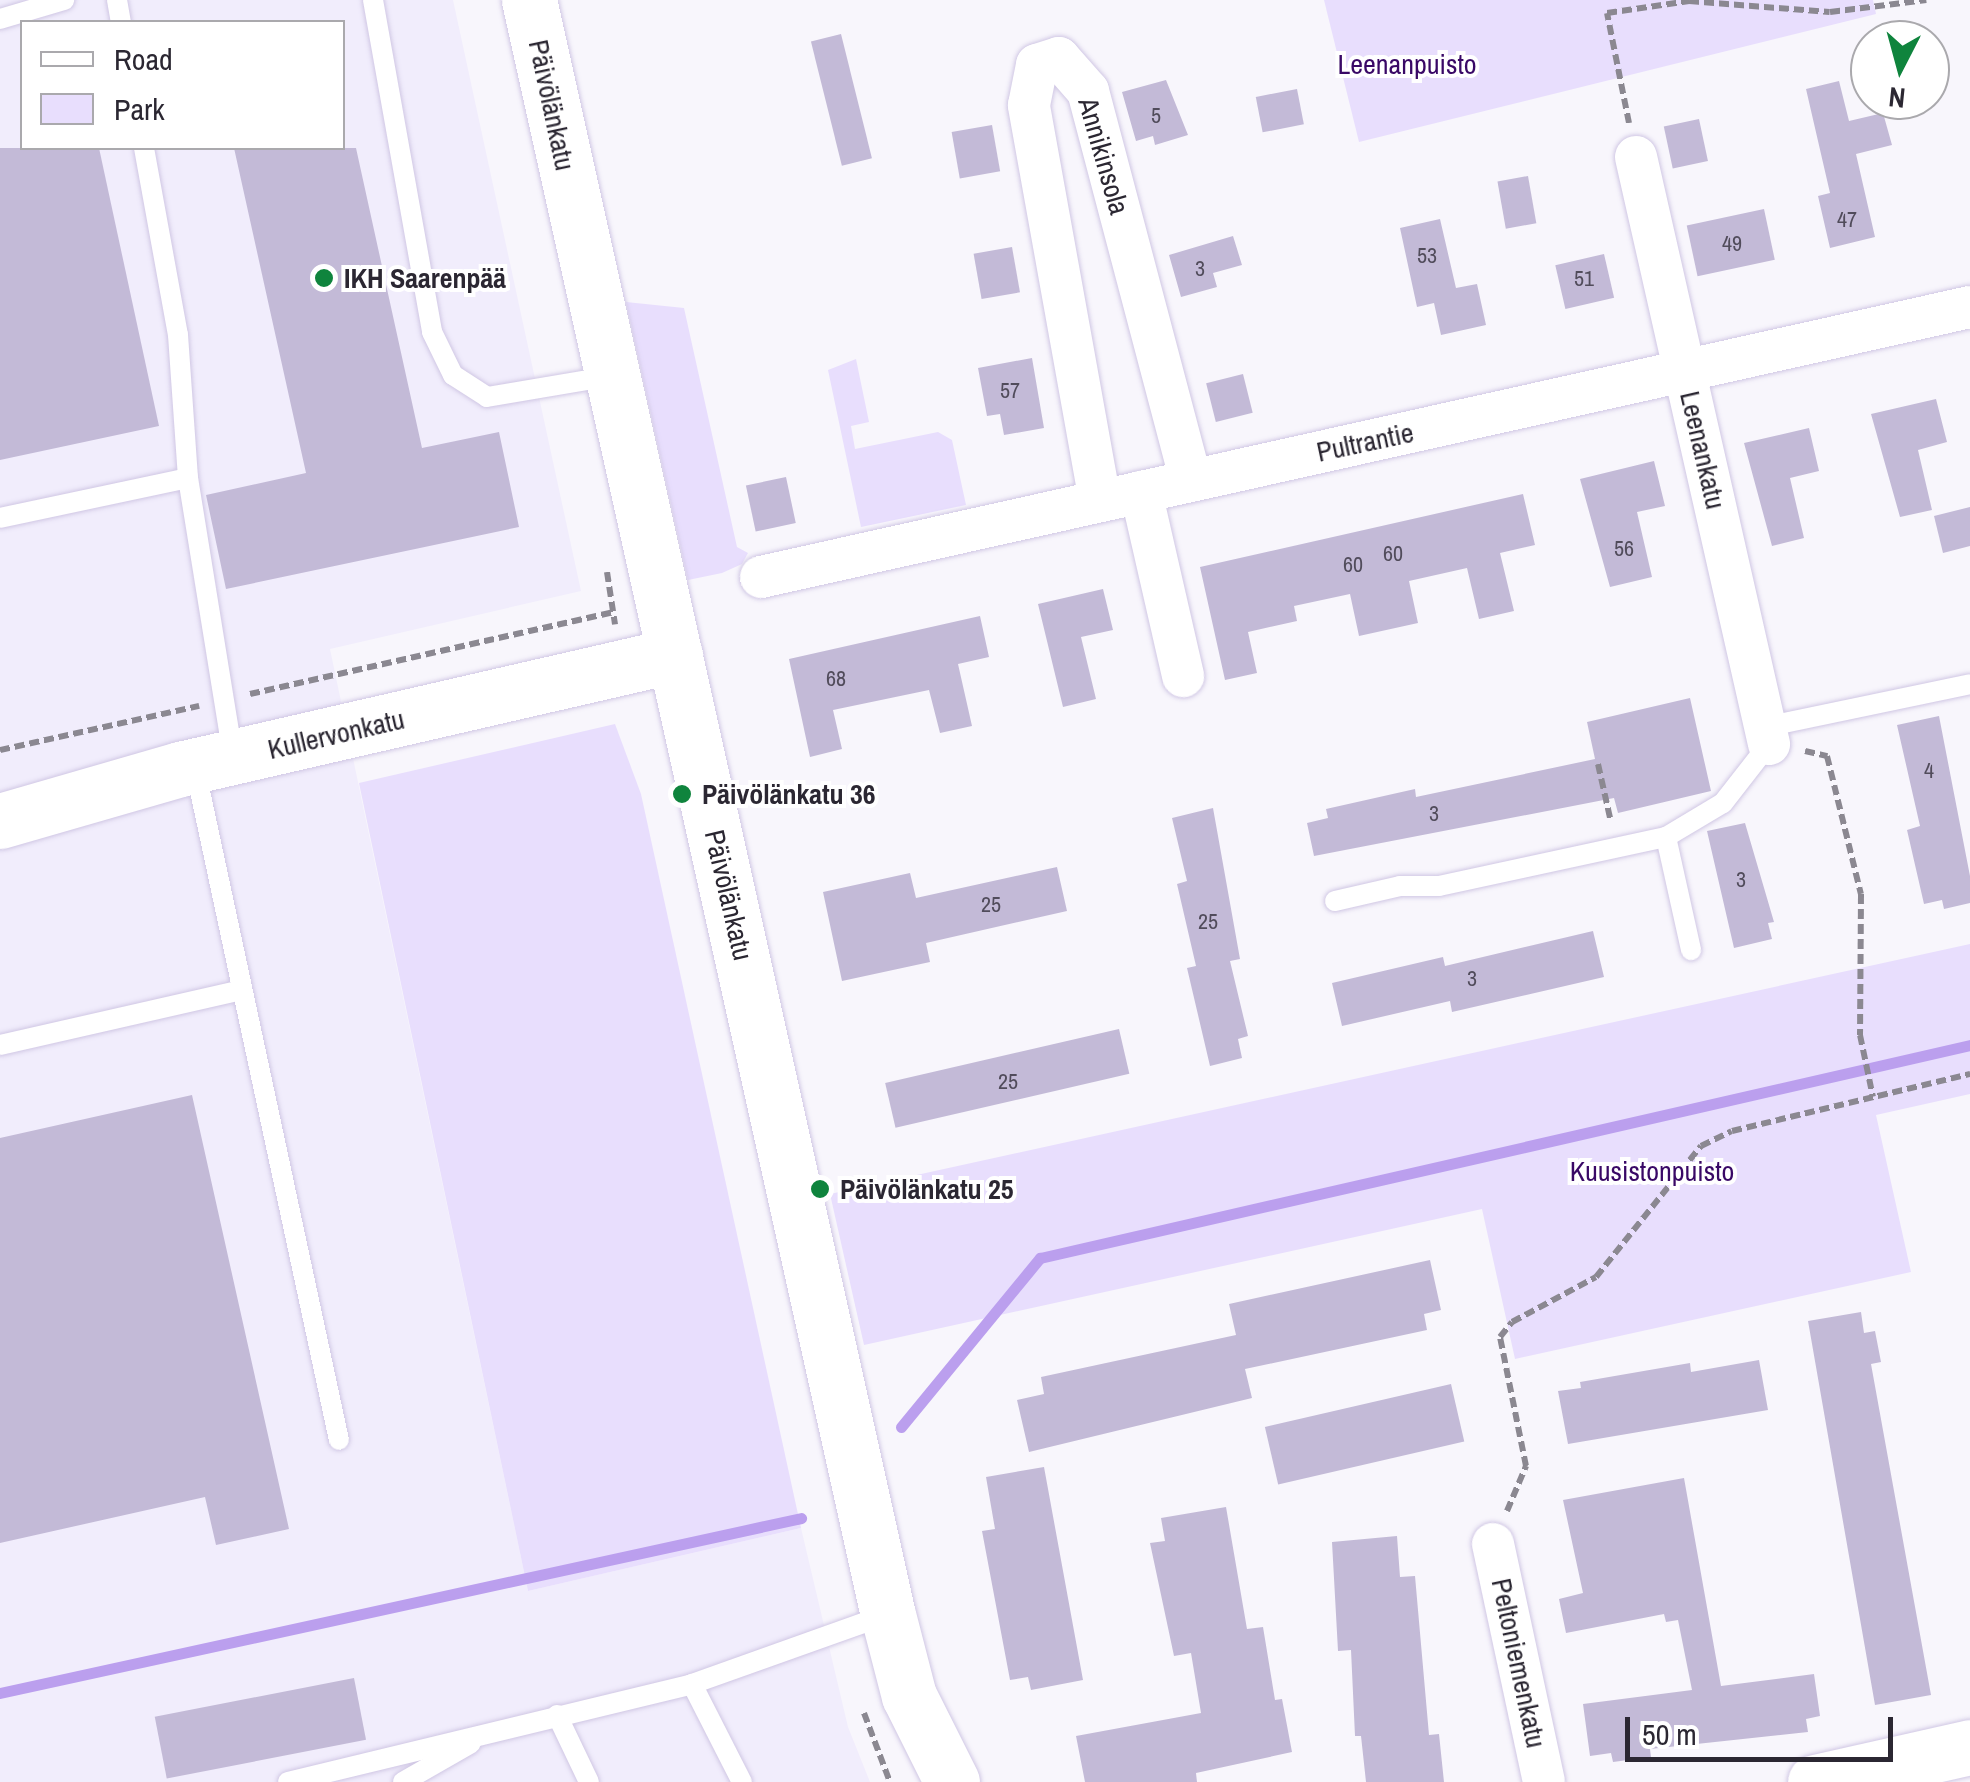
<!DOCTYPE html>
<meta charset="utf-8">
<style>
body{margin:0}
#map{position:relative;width:1970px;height:1782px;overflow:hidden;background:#f8f6fc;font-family:"Archivo Narrow",sans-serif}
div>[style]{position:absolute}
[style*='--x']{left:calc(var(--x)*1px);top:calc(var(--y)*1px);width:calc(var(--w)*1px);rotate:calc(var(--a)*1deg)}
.built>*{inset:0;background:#f1edfc}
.green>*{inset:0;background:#e8defd}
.stream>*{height:11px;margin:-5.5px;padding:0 5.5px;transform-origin:5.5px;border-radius:5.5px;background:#bb9fee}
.building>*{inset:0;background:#c3bad7;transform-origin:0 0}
.path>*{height:6px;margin-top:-3px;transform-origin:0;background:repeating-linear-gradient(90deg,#8b8891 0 10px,transparent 0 15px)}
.roads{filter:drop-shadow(0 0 2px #d0c7e4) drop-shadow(0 0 2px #d0c7e4)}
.lane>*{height:20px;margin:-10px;padding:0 10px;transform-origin:10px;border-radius:10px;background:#fff}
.street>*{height:42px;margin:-21px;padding:0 21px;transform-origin:21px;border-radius:21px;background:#fff}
.secondary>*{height:55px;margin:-27.5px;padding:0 27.5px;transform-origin:27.5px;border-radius:27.5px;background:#fff}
.dots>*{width:28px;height:28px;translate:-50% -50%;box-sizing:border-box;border:5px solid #fff;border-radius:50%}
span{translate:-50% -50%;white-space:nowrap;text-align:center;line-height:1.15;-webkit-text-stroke:8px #fff;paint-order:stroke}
.number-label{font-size:22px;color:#514c5b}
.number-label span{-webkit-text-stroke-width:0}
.park-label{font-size:28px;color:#390866}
.street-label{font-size:28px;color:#2b2732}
.poi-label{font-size:28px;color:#2b2732;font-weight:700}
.left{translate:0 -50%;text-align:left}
.legend{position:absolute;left:20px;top:20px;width:325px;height:130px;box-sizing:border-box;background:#fff;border:2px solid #aaa9ad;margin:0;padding:12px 18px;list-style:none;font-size:30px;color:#2b2732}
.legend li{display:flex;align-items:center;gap:20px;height:50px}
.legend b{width:50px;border:2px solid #aaa9ad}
.north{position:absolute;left:1850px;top:20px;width:100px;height:100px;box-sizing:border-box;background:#fff;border:2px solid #aaa9ad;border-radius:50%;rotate:186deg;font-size:28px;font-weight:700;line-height:40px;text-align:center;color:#2b2732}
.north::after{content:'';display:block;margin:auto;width:35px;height:45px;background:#0f843d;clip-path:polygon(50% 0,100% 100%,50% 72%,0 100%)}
.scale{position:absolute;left:1625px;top:1717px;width:268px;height:45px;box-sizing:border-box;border:5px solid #2b2732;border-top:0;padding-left:12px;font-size:30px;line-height:35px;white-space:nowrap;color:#2b2732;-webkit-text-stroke:8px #fff;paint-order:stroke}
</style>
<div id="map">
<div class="built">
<i style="clip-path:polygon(evenodd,0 0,453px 0,581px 591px,330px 649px,528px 1591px,801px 1528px,848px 1727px,870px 1782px,0 1782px,0 0,22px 22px,342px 22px,342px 148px,22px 148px,22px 22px)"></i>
</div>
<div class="green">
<i style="clip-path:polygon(1324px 0,1873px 0,1876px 14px,1359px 142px)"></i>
<i style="clip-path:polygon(626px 302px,684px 308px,737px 547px,748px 553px,742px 564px,722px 573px,688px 580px)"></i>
<i style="clip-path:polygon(856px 359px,869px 422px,851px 426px,855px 449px,938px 432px,952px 440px,966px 505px,861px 527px,828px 370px)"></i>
<i style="clip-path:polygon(615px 724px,641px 794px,801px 1528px,528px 1591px,359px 783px)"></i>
<i style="clip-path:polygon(1970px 944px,1970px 1094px,1876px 1115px,1911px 1272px,1515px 1359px,1482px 1209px,864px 1345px,830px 1194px)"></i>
</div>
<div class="stream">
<i style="--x:901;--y:1427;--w:219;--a:-50.6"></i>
<i style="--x:1040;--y:1258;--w:954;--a:-12.9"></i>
<i style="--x:0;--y:1693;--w:820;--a:-12.32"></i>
</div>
<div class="building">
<i style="left:841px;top:34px;width:128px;height:31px;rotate:76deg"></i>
<i style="clip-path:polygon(1166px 80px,1188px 135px,1155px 145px,1153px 136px,1136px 141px,1122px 92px)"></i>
<i style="clip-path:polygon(1839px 81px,1849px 121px,1883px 113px,1892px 145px,1856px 154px,1875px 237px,1830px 248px,1818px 196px,1830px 193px,1806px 89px)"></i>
<i style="left:1297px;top:89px;width:36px;height:42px;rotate:79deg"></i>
<i style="left:1699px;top:119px;width:43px;height:36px;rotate:78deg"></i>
<i style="left:992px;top:125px;width:47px;height:41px;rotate:80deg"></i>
<i style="clip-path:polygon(0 148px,99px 148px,159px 426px,0 460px)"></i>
<i style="clip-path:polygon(234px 148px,356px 148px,422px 448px,499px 432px,519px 527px,226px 589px,206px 495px,306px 473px)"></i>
<i style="left:1528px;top:176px;width:48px;height:31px;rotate:80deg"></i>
<i style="left:1764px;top:209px;width:52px;height:79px;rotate:78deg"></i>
<i style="clip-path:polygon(1440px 219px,1456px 288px,1477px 284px,1486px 325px,1441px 335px,1434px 303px,1417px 307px,1400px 228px)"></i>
<i style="clip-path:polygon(1233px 236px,1242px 265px,1213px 273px,1217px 287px,1181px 297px,1169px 255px)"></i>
<i style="left:1012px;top:247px;width:46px;height:39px;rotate:80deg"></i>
<i style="left:1604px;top:254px;width:45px;height:50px;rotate:77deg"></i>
<i style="clip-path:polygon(1032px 358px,1044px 428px,1004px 435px,1000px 414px,987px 416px,978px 368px)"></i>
<i style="left:1243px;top:374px;width:40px;height:38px;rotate:76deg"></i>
<i style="clip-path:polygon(1936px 399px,1947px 442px,1918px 450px,1932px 510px,1900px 517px,1871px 414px)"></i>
<i style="clip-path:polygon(1809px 428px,1819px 471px,1790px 478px,1804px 538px,1772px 546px,1744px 443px)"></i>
<i style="clip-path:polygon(1654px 461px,1665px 506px,1637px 512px,1652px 577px,1610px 587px,1580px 479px)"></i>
<i style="left:786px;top:477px;width:47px;height:41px;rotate:78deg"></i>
<i style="clip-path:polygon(1523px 494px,1535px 545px,1500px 553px,1514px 611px,1479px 619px,1467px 568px,1409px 581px,1418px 623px,1359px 636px,1350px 594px,1294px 606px,1297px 621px,1248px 632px,1257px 673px,1225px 680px,1200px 567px)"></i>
<i style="clip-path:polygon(1970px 507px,1970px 546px,1943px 553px,1934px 516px)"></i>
<i style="clip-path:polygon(1103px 589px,1113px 630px,1081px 637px,1096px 699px,1063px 707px,1038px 604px)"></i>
<i style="clip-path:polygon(980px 616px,989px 657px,958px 664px,972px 726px,940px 733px,929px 690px,833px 710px,842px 749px,810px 757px,789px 659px)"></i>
<i style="clip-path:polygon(1690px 698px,1711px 791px,1618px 813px,1614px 798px,1314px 856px,1307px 823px,1328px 818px,1326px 809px,1415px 789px,1416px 797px,1595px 759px,1587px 722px)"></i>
<i style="clip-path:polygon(1939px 716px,1970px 876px,1970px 903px,1944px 909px,1942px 900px,1924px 904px,1907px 830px,1920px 826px,1897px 725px)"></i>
<i style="clip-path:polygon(1213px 808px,1240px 959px,1230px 961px,1248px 1036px,1238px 1039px,1242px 1058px,1210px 1066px,1187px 968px,1196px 966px,1177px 884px,1187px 881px,1172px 818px)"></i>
<i style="clip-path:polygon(1745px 823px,1774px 922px,1768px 923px,1772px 939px,1734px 948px,1707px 831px)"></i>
<i style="clip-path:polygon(1057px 867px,1067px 911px,926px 943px,930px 962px,842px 981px,823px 892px,910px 873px,916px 898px)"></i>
<i style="clip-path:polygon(1593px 931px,1604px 977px,1452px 1012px,1450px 1001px,1342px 1026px,1332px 983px,1443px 957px,1445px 966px)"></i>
<i style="left:1119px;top:1029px;width:46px;height:240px;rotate:77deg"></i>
<i style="clip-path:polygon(192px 1095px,289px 1529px,216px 1545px,205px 1497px,0 1543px,0 1138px)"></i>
<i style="clip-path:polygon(1430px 1260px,1441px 1310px,1424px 1314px,1427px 1330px,1245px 1369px,1252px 1398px,1029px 1452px,1017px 1400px,1044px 1394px,1041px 1377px,1236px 1335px,1229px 1304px)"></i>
<i style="clip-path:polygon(1861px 1312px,1864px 1333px,1875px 1331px,1881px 1362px,1871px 1364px,1931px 1695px,1875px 1705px,1808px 1321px)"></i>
<i style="clip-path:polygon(1759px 1360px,1768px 1410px,1568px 1444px,1558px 1391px,1581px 1388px,1580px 1382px,1690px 1363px,1691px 1372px)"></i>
<i style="left:1451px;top:1384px;width:59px;height:191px;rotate:77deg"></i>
<i style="clip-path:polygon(1044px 1467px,1083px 1680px,1031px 1690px,1028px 1677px,1010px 1680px,982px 1531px,995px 1529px,986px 1477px)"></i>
<i style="clip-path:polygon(1684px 1478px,1721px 1686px,1814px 1674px,1820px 1716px,1806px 1719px,1808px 1732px,1650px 1749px,1651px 1757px,1613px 1762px,1611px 1753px,1590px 1756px,1583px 1704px,1692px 1690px,1678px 1620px,1666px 1622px,1664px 1614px,1566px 1633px,1559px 1599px,1583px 1593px,1563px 1500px)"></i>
<i style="clip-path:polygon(1226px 1507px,1247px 1629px,1263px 1627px,1275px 1700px,1282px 1699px,1292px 1752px,1196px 1773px,1197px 1782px,1085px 1782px,1076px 1736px,1201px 1713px,1191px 1653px,1174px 1656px,1150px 1543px,1165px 1541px,1161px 1518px)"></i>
<i style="clip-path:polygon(1397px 1536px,1400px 1577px,1415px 1576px,1429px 1735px,1439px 1734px,1444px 1782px,1366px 1782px,1361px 1736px,1355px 1736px,1351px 1650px,1338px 1651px,1332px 1542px)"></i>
<i style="left:354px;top:1678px;width:63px;height:203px;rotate:79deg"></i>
</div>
<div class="path">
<i style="--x:1629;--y:123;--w:112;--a:-101.3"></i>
<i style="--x:1607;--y:13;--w:83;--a:-8.3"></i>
<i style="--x:1689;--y:1;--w:141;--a:4.5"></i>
<i style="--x:1830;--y:12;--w:97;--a:-7.1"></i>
<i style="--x:607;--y:572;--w:53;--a:81.3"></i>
<i style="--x:250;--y:694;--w:372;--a:-12.7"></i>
<i style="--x:0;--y:750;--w:204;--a:-12.5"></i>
<i style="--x:1805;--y:751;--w:23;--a:13"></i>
<i style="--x:1827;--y:756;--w:142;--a:76.2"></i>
<i style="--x:1861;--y:894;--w:141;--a:90.4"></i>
<i style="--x:1860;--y:1035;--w:63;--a:78.2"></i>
<i style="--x:1598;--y:764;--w:59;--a:77.4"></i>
<i style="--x:1507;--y:1511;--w:49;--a:-67.1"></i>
<i style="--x:1526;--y:1466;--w:132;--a:-101.4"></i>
<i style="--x:1500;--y:1337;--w:19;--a:-51"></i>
<i style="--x:1512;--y:1322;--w:95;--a:-28.2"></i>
<i style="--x:1596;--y:1277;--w:168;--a:-51.3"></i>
<i style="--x:1701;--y:1146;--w:34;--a:-26"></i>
<i style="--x:1732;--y:1131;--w:245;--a:-13.5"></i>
<i style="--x:864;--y:1713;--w:74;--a:69.4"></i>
</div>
<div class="roads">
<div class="lane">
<i style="--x:117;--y:0;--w:22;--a:80"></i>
<i style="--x:373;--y:0;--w:337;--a:79.9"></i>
<i style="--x:432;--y:332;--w:48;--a:64"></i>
<i style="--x:453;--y:375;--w:40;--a:32.9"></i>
<i style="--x:487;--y:397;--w:126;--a:-9.6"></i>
<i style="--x:0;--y:19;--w:67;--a:-16.5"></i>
<i style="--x:144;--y:148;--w:190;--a:79.7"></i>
<i style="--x:178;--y:335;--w:143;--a:86"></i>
<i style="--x:188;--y:478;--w:281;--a:80.8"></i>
<i style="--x:0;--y:518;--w:192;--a:-12"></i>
<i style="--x:1765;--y:727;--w:209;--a:-11.8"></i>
<i style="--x:195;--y:768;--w:687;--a:77.91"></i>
<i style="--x:1666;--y:837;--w:116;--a:77.5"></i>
<i style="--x:1335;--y:901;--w:67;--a:-13"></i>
<i style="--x:1400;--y:886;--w:39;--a:0"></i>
<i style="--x:1439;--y:886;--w:232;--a:-12.2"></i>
<i style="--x:1666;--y:837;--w:66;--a:-30.8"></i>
<i style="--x:1723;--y:803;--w:75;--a:-52.1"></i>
<i style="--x:0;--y:1045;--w:248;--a:-12.8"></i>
<i style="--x:692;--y:1684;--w:110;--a:63"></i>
<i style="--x:557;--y:1715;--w:74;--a:64.5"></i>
<i style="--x:288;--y:1782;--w:416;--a:-13.6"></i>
<i style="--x:692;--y:1684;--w:206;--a:-19.6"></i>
<i style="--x:403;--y:1782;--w:78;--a:-29.8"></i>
</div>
<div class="street">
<i style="--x:1636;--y:157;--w:602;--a:77.23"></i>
<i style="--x:1141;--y:492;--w:189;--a:77.1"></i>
<i style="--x:1100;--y:501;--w:402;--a:-100.2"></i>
<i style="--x:1029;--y:105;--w:41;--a:-78.7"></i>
<i style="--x:1037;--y:65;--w:23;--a:-18"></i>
<i style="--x:1059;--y:58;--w:44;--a:48.7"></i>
<i style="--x:1088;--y:91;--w:403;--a:75.2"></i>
<i style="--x:761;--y:577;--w:1239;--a:-12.59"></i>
<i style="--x:1493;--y:1544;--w:243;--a:77.9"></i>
</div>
<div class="secondary">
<i style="--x:529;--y:0;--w:1654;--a:77.47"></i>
<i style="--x:888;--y:1615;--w:84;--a:75.5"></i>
<i style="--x:909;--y:1696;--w:96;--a:63.4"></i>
<i style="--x:0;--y:821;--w:187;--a:-16.1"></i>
<i style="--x:180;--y:769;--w:508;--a:-12.97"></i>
<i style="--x:1815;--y:1782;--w:159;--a:-12.7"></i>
</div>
</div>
<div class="dots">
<i style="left:324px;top:278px;background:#0f843d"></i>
<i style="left:682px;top:794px;background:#0f843d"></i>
<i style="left:820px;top:1189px;background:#0f843d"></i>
</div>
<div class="number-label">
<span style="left:1156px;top:116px">5</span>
<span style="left:1847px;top:220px">47</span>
<span style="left:1732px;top:244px">49</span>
<span style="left:1427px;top:256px">53</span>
<span style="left:1200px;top:269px">3</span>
<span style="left:1584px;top:279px">51</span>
<span style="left:1010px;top:391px">57</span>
<span style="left:1624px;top:549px">56</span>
<span style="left:1393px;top:554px">60</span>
<span style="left:1353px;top:565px">60</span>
<span style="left:836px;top:679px">68</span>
<span style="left:1929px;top:771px">4</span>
<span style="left:1434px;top:814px">3</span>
<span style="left:1741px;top:880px">3</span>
<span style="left:991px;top:905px">25</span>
<span style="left:1208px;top:922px">25</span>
<span style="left:1472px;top:979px">3</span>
<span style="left:1008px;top:1082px">25</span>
</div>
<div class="park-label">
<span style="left:1407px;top:64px">Leenanpuisto</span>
<span style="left:1652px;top:1171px">Kuusistonpuisto</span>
</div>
<div class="street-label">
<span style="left:552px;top:105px;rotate:78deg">Päivölänkatu</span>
<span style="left:1104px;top:156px;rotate:74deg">Annikinsola</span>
<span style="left:1365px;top:442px;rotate:-12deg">Pultrantie</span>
<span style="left:1703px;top:450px;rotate:77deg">Leenankatu</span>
<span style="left:336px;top:734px;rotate:-13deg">Kullervonkatu</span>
<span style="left:729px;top:895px;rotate:77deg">Päivölänkatu</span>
<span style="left:1519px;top:1663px;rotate:78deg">Peltoniemenkatu</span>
</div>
<div class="poi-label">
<span class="left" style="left:344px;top:278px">IKH Saarenpää</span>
<span class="left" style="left:702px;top:794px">Päivölänkatu 36</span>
<span class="left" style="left:840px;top:1189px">Päivölänkatu 25</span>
</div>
<ul class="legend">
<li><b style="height:12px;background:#fff"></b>Road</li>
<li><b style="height:28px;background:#e8defd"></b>Park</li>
</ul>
<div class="north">N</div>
<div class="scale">50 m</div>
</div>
